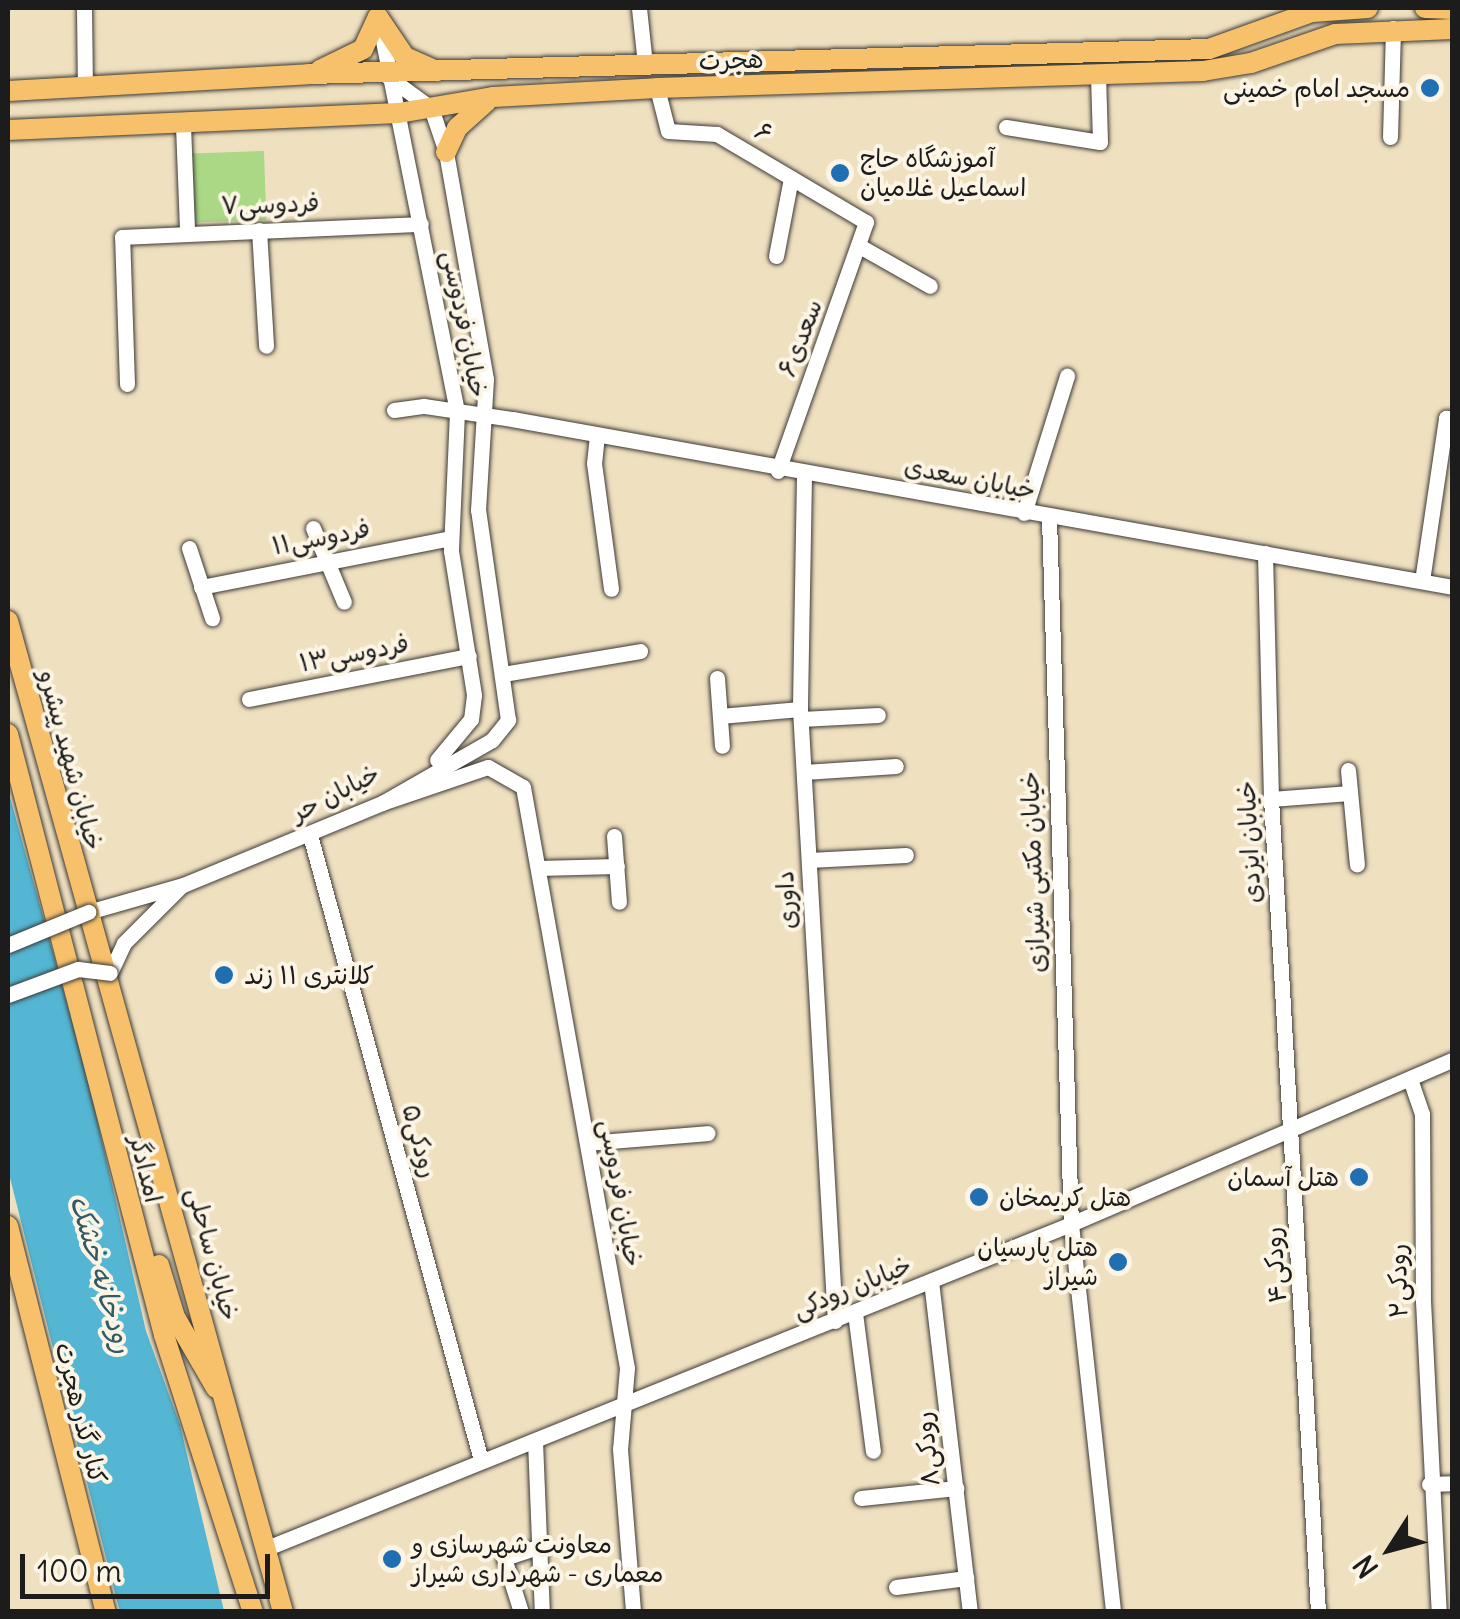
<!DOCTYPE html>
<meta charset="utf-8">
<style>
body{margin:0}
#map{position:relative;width:1460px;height:1619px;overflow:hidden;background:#efe0c0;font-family:Delius,"Playpen Sans Arabic",sans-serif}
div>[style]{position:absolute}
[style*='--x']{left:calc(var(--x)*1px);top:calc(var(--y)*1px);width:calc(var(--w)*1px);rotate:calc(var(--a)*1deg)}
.green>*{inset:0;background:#aad885;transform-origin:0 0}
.water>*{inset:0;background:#54b6d3}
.roads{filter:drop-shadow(0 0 2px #3c3935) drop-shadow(0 0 2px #3c3935)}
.minor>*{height:15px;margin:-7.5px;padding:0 7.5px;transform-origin:7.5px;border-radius:7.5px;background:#fff}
.major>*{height:20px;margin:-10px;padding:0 10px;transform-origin:10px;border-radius:10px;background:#f7c06b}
.bridges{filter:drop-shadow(0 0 2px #3c3935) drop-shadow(0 0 2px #3c3935)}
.minor-bridge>*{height:15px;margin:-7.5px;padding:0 7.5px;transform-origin:7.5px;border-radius:7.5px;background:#fff}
.dots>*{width:28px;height:28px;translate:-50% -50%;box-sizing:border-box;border:5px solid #fcf5e5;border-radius:50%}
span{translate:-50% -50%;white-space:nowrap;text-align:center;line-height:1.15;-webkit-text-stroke:8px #fcf5e5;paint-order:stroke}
.street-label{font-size:25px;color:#1c1c1c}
.poi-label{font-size:25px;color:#1c1c1c}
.right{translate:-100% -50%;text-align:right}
.left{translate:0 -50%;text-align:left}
.water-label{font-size:28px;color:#325a65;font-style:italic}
.frame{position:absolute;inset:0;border:10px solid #1c1c1c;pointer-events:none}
.north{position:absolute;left:1340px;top:1499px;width:100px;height:100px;-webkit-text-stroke:8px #fcf5e5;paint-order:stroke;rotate:234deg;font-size:28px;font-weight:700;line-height:40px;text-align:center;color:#1c1c1c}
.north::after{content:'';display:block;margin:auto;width:35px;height:45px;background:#1c1c1c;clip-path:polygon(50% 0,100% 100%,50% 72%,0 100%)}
.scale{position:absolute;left:20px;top:1554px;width:250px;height:45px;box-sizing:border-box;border:5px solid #1c1c1c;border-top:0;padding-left:12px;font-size:30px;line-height:35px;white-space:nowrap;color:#1c1c1c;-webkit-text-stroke:8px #fcf5e5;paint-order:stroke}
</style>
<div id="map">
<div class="green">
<i style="left:264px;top:151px;width:69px;height:73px;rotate:88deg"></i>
</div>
<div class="water">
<i style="clip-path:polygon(8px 790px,86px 1072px,146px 1331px,180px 1425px,224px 1611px,120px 1611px,117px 1601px,8px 1170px)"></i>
</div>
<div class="roads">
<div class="minor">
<i style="--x:84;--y:8;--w:79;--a:89.3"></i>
<i style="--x:639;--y:8;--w:56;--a:83.9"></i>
<i style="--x:379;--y:21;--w:399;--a:78.7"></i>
<i style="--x:457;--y:412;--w:139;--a:92.5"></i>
<i style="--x:451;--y:551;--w:146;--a:80.9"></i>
<i style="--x:474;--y:695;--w:24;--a:97"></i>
<i style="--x:471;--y:719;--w:53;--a:129.7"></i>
<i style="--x:657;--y:88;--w:44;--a:75.7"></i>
<i style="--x:668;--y:131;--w:49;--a:3.5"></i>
<i style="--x:717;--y:134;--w:173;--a:30.6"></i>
<i style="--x:866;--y:222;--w:264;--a:109.5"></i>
<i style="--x:183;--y:125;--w:106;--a:87.8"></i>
<i style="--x:1006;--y:127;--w:95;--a:9.1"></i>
<i style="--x:1100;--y:142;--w:69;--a:-91.7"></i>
<i style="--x:1390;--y:137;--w:109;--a:-88.4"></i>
<i style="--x:259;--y:230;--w:116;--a:86.5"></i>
<i style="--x:861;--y:247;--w:79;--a:29.5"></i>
<i style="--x:776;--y:256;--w:79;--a:-79.1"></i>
<i style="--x:127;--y:384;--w:147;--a:-91.9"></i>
<i style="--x:122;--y:237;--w:299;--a:-2.5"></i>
<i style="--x:394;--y:410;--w:30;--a:-8"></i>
<i style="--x:424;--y:406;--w:89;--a:8.4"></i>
<i style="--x:512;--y:419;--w:955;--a:10.13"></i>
<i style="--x:597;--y:435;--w:28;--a:96"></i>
<i style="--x:594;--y:463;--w:127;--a:82.3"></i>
<i style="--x:804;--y:476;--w:233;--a:91"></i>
<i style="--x:800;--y:709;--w:613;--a:86.73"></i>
<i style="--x:1024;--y:513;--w:144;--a:-72.6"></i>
<i style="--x:1049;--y:518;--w:706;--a:88.22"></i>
<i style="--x:1071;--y:1224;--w:390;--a:83.8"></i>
<i style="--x:313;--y:528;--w:80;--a:67.3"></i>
<i style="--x:189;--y:548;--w:74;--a:71.8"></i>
<i style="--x:1265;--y:553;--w:246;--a:88.6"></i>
<i style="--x:1271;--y:799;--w:814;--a:86.69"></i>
<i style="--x:1422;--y:581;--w:165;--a:-81.6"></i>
<i style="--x:1446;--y:418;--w:6;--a:0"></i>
<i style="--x:201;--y:587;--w:254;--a:-11.1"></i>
<i style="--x:503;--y:674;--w:139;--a:-9.5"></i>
<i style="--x:717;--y:678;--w:68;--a:85.8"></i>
<i style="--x:249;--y:699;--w:224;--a:-11.1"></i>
<i style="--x:720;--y:716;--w:80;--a:-5"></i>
<i style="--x:801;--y:719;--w:77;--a:-3"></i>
<i style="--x:1348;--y:770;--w:95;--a:84.6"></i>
<i style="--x:804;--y:772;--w:92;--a:-3.7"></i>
<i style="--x:1271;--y:799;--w:79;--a:-4.3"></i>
<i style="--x:382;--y:803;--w:112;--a:-18.8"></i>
<i style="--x:488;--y:767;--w:40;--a:29.7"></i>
<i style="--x:523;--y:787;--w:590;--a:79.85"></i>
<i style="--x:627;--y:1368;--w:81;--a:94.9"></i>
<i style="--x:620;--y:1449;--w:164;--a:85.4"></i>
<i style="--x:310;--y:835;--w:648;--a:74.7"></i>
<i style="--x:614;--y:836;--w:66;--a:85.7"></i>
<i style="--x:809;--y:860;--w:97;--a:-3"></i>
<i style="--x:538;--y:868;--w:79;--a:-1.5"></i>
<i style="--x:88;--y:912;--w:99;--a:-15.9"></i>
<i style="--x:183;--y:885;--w:215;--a:-22.4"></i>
<i style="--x:382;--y:803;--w:127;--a:-29.8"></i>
<i style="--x:492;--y:740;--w:26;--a:-51"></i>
<i style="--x:508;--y:720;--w:212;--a:-98.1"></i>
<i style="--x:478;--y:510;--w:131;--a:-86.5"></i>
<i style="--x:486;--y:379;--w:230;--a:-100"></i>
<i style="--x:446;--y:152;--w:46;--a:-108.8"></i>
<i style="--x:431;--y:108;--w:54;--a:-144"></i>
<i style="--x:110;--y:973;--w:33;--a:-65"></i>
<i style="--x:124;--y:943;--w:79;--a:-45"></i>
<i style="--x:1410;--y:1079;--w:37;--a:71"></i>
<i style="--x:1422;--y:1114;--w:187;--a:89.7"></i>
<i style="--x:1423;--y:1301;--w:311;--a:87.1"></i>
<i style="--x:587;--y:1143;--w:121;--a:-4.7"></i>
<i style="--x:931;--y:1281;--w:333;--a:83.3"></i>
<i style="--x:855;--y:1313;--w:139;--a:82.6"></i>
<i style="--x:535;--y:1441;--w:171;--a:87.7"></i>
<i style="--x:1429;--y:1484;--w:23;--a:-2"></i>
<i style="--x:861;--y:1498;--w:96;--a:-6"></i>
<i style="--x:267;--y:1548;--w:867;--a:-21.95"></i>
<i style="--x:1071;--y:1224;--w:415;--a:-23.3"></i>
<i style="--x:896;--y:1587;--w:71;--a:-7.3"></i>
<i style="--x:521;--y:1612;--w:57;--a:-107.5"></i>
<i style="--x:504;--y:1558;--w:40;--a:-18"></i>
</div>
<div class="major">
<i style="--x:1425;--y:8;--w:27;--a:2"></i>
<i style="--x:378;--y:17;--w:48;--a:56"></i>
<i style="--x:405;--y:57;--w:35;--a:24"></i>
<i style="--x:320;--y:70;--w:48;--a:-26"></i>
<i style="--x:363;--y:49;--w:35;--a:-65"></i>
<i style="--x:8;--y:91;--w:301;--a:-3.2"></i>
<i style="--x:309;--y:74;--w:900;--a:-1.59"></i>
<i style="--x:1209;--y:49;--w:109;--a:-19.8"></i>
<i style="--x:1312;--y:12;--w:56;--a:-4.1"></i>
<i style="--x:8;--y:130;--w:391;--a:-2.5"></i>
<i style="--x:399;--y:113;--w:95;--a:-9.7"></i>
<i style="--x:493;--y:97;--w:164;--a:-3.1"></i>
<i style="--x:657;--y:88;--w:546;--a:-1.78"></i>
<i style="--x:1203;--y:71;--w:49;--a:-9.5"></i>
<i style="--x:1251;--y:63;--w:89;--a:-19"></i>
<i style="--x:1335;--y:34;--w:117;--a:-2.4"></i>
<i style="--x:446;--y:152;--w:26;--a:-65"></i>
<i style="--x:457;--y:128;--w:40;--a:-42"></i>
<i style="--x:8;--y:621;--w:1028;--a:74.49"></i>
<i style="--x:8;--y:734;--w:621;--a:75.45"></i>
<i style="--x:164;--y:1335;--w:291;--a:72.2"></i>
<i style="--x:8;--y:1226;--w:398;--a:75.8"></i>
<i style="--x:159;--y:1265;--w:54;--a:72.9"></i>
<i style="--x:175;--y:1317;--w:82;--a:60"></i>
</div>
</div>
<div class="bridges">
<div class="minor-bridge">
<i style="--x:8;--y:945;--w:87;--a:-22.4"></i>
<i style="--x:8;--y:995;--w:75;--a:-20.4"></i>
<i style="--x:78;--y:969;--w:32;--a:7"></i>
</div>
</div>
<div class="dots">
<i style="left:1430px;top:88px;background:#1f6fb2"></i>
<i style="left:840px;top:173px;background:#1f6fb2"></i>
<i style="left:224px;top:975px;background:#1f6fb2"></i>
<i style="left:1359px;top:1177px;background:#1f6fb2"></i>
<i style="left:979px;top:1197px;background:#1f6fb2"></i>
<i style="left:1118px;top:1262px;background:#1f6fb2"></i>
<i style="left:392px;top:1559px;background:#1f6fb2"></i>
</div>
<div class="street-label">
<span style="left:731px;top:60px;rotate:-2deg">هجرت</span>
<span style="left:764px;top:132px;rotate:31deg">۶</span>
<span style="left:270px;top:204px;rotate:-2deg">فردوسی۷</span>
<span style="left:465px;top:324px;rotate:79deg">خیابان فردوسی</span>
<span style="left:800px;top:338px;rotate:-69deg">سعدی۶</span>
<span style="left:970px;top:478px;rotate:11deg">خیابان سعدی</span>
<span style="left:321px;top:537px;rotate:-11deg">فردوسی۱۱</span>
<span style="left:354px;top:653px;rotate:-11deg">فردوسی۱۳</span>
<span style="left:71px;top:760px;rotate:75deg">خیابان شهید پیشرو</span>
<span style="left:335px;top:793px;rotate:-27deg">خیابان حر</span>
<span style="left:1249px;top:842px;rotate:-93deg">خیابان ایزدی</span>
<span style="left:1033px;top:872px;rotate:-92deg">خیابان مکتبی شیرازی</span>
<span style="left:786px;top:900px;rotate:-93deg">داوری</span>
<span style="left:420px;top:1141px;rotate:75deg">رودکی۵</span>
<span style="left:146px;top:1169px;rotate:76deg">امدادگر</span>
<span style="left:621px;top:1193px;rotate:80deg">خیابان فردوسی</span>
<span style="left:213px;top:1254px;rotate:75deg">خیابان ساحلی</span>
<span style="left:1275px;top:1265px;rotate:-94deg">رودکی۴</span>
<span style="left:1398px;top:1281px;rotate:-91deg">رودکی۲</span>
<span style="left:852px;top:1287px;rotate:-22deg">خیابان رودکی</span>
<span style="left:81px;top:1413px;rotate:76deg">کنار گذر هجرت</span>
<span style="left:927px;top:1449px;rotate:-96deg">رودکی۸</span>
</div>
<div class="poi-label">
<span class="right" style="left:1410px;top:88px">مسجد امام خمینی</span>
<span class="left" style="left:860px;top:173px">آموزشگاه حاج<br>اسماعیل غلامیان</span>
<span class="left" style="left:244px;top:975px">کلانتری ۱۱ زند</span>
<span class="right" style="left:1339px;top:1177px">هتل آسمان</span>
<span class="left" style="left:999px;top:1197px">هتل کریمخان</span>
<span class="right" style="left:1098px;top:1262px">هتل پارسیان<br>شیراز</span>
<span class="left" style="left:412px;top:1559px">معاونت شهرسازی و<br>معماری - شهرداری شیراز</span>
</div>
<div class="water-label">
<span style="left:102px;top:1274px;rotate:74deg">رودخانه خشک</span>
</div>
<div class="frame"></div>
<div class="north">N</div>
<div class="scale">100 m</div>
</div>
